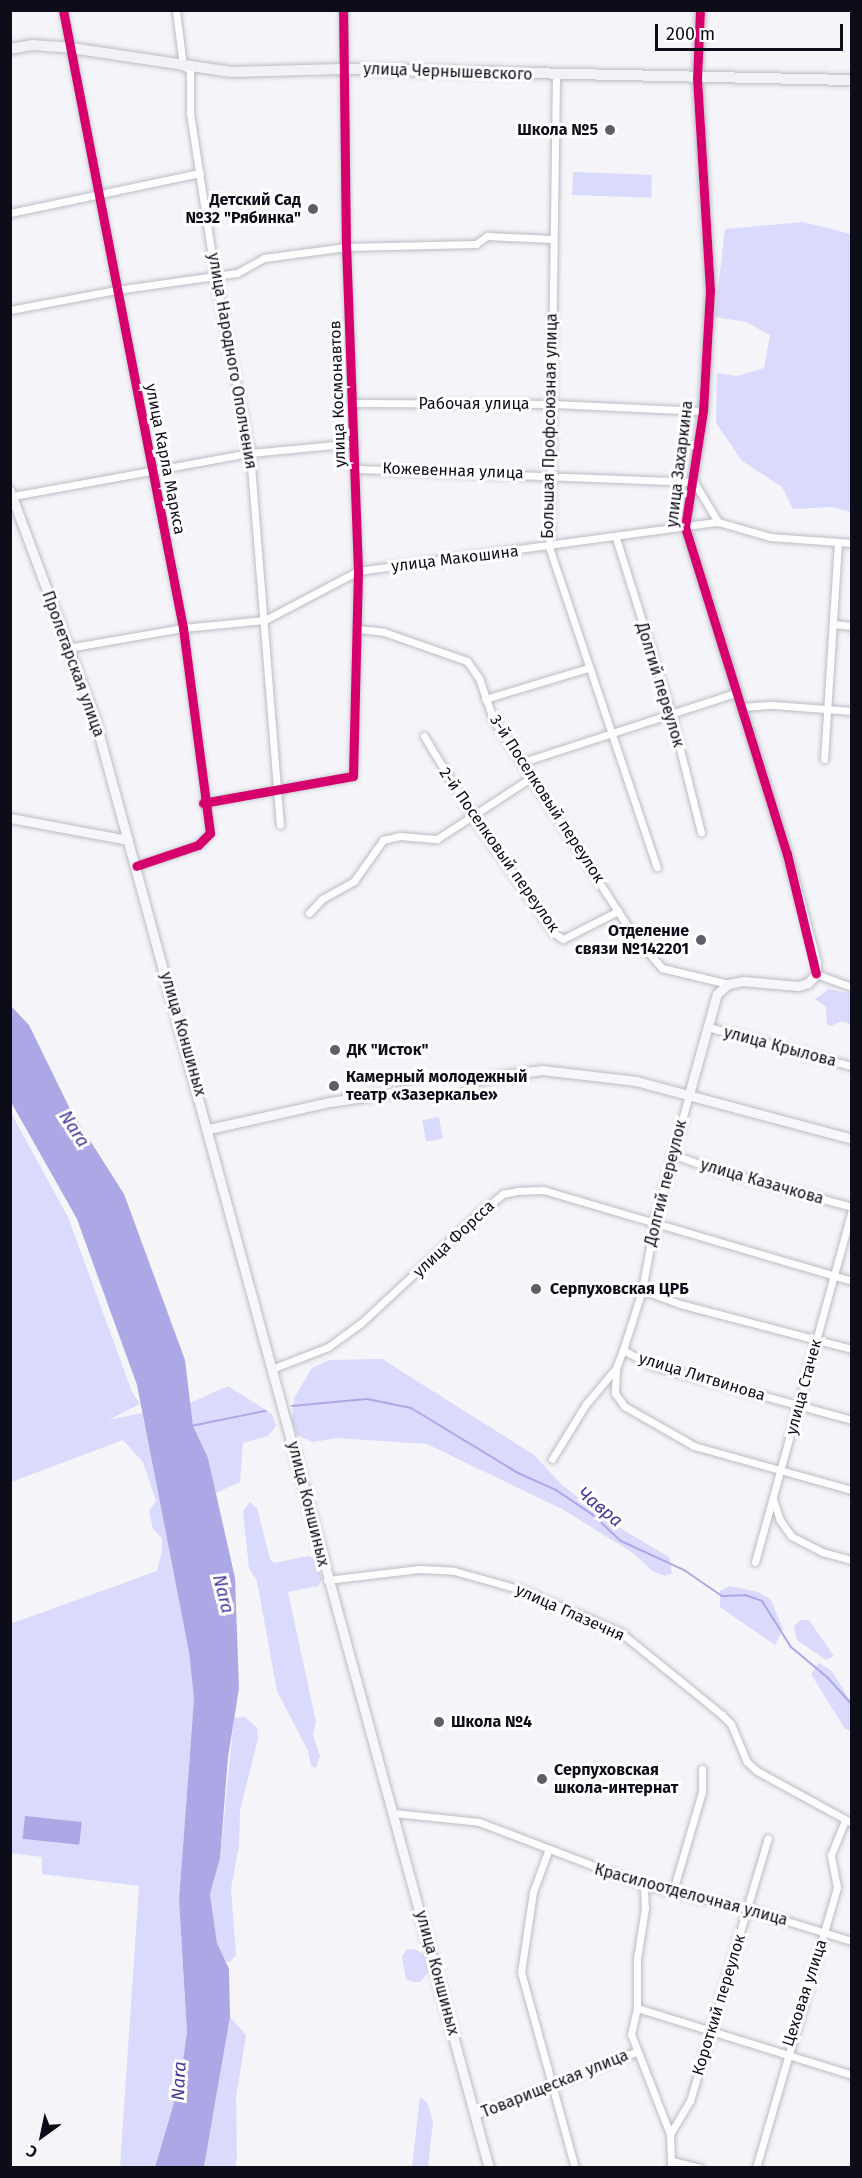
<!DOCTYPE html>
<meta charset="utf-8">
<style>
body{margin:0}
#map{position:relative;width:862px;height:2178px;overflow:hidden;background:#f4f4f9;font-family:"Fira Sans",sans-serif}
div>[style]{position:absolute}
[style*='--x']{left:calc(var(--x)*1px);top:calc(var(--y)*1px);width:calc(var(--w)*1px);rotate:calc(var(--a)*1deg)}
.green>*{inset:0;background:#dadafc;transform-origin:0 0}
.water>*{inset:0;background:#aba8e5;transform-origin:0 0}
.stream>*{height:2px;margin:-1px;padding:0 1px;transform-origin:1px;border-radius:1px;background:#aba8e5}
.roads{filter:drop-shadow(0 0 2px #bcbcc5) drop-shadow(0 0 2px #bcbcc5)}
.street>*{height:7px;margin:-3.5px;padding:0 3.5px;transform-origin:3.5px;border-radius:3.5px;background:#fdfdfe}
.secondary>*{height:9px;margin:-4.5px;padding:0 4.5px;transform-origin:4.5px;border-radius:4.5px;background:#f7f7fb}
.primary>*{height:10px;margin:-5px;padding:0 5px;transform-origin:5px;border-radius:5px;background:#f1f1f6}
.cycleway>*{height:9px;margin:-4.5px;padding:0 4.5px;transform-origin:4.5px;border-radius:4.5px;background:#d6006c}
.dots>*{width:16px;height:16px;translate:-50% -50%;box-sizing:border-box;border:3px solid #fff;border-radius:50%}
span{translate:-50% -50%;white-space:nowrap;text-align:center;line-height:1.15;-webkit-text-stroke:6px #fff;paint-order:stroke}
.street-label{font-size:16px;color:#0d0d19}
.poi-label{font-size:16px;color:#0d0d19;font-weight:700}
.right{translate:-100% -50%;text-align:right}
.left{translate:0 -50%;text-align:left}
.water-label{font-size:18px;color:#453697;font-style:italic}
.frame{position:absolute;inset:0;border:12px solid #0d0d19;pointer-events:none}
.north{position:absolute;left:12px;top:2106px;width:60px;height:60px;-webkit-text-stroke:4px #fff;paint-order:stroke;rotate:213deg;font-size:16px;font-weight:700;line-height:24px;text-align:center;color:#0d0d19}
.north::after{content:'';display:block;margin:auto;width:21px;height:27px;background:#0d0d19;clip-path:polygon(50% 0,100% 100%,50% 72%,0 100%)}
.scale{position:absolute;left:655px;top:24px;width:188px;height:27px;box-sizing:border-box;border:3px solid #0d0d19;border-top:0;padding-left:8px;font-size:18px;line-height:21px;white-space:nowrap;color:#0d0d19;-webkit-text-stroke:4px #fff;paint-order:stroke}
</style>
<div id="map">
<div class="green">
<i style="left:573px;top:172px;width:79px;height:23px;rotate:2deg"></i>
<i style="clip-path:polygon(803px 222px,851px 234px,851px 512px,831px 507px,793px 509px,782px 487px,742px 461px,716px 423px,717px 373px,737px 376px,764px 368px,770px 335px,746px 322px,715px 317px,725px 229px)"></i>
<i style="clip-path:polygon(829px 989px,851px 994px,851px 1025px,842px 1021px,831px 1026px,827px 1024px,826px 1007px,815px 999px)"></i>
<i style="clip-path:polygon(11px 1113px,68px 1217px,132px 1392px,140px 1404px,108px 1420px,142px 1413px,189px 1652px,194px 1699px,179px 1900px,187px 2032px,180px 2082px,155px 2167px,120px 2167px,139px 1886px,42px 1874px,42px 1857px,11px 1853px,10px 1624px,157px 1571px,162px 1550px,162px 1538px,153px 1529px,149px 1511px,156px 1501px,143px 1462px,123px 1440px,11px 1482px)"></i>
<i style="left:439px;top:1117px;width:22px;height:17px;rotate:80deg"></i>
<i style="clip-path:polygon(382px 1359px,534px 1455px,562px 1485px,610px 1522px,669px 1557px,672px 1573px,665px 1576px,654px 1572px,633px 1553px,562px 1509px,427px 1444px,337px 1438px,313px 1442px,297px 1435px,292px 1423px,294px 1398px,312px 1368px,329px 1360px)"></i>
<i style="clip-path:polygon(228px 1386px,272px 1414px,276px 1426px,268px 1436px,243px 1443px,240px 1482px,216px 1493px,208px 1458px,193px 1426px,190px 1403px)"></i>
<i style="clip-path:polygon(250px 1502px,257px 1508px,270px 1559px,274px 1563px,308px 1556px,315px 1559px,322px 1579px,318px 1586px,288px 1592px,316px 1722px,313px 1735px,320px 1756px,316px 1768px,311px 1766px,308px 1751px,277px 1691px,257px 1581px,249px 1568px,243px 1511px)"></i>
<i style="clip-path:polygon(729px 1586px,758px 1592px,771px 1600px,783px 1629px,775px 1645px,720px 1607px,720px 1591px)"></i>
<i style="clip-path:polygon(801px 1620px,809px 1620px,834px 1656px,826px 1660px,797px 1640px,794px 1626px)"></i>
<i style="clip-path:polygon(819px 1663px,832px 1671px,851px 1702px,851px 1731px,845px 1729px,811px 1674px)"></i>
<i style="clip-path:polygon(245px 1717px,257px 1728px,258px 1739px,240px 1810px,239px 1845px,231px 1889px,236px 1955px,230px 1962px,225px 1961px,217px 1943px,210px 1894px,220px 1858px,234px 1718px)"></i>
<i style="clip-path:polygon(415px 1949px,425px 1956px,428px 1973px,420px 1982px,413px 1982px,406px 1979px,402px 1957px,406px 1950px)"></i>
<i style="clip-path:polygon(230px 2017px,246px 2035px,236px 2098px,237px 2159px,235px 2167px,204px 2168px)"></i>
<i style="clip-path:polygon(420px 2097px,427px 2102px,433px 2121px,428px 2167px,412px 2167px)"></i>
</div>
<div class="water">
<i style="clip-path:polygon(10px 1005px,29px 1025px,70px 1109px,124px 1194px,185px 1360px,193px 1426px,208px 1458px,235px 1578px,239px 1688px,228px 1757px,220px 1858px,210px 1894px,217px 1943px,229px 1969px,230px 2017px,204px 2167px,155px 2167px,180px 2082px,187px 2032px,179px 1900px,194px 1699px,189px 1652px,137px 1385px,77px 1219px,11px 1102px)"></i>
<i style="left:25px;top:1816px;width:57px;height:23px;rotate:6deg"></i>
</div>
<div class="stream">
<i style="--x:292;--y:1406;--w:75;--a:-5.3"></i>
<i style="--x:367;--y:1399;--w:45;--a:11.6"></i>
<i style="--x:411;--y:1408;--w:125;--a:31.3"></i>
<i style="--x:518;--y:1473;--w:42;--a:24.1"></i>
<i style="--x:556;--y:1490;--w:45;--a:34"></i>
<i style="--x:593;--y:1515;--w:38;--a:43"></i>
<i style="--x:621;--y:1541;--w:69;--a:24.7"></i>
<i style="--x:684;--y:1570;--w:46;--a:34.4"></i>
<i style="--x:722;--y:1596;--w:23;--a:-2"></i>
<i style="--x:745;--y:1595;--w:18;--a:19"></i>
<i style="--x:762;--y:1601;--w:54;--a:57.8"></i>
<i style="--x:791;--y:1647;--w:48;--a:40"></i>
<i style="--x:828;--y:1678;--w:36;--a:48"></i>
<i style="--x:191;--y:1426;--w:76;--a:-11.5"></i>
</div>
<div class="roads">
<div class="street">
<i style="--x:63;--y:10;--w:630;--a:79.01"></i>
<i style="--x:183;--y:628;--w:207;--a:82.5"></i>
<i style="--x:210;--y:833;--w:17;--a:135"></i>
<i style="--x:198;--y:845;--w:65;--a:161.3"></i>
<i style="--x:176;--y:10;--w:56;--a:82.9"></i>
<i style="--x:183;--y:66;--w:8;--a:30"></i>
<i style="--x:190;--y:70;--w:43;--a:90"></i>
<i style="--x:190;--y:113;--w:165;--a:81.3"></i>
<i style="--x:215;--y:276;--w:180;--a:78.8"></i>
<i style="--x:250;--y:453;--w:373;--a:85.4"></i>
<i style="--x:556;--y:75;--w:472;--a:90.8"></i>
<i style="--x:549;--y:547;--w:338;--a:71.4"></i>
<i style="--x:10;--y:213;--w:194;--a:-11.9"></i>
<i style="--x:10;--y:310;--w:108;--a:-10.7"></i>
<i style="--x:116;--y:290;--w:122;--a:-8"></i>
<i style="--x:237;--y:273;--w:31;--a:-29"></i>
<i style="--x:264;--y:258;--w:83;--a:-7.6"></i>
<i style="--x:346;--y:247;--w:130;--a:-1.3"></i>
<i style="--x:476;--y:244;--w:14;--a:-36"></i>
<i style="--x:487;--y:236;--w:64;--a:2.7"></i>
<i style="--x:354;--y:403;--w:199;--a:0.3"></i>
<i style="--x:553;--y:404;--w:150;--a:2.7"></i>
<i style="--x:356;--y:469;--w:338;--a:2.2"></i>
<i style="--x:694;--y:482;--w:47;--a:59"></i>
<i style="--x:13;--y:496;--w:241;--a:-10.3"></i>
<i style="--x:250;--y:453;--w:105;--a:-5.4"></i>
<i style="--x:616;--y:538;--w:183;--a:72.6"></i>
<i style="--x:671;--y:713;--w:123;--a:75.9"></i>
<i style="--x:833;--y:624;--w:19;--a:6"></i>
<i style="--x:357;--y:629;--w:27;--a:6"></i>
<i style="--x:384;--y:632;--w:88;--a:19.3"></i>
<i style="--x:467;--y:661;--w:21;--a:55"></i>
<i style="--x:479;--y:678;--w:43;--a:71.1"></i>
<i style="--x:493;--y:719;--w:259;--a:57"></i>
<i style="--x:634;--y:936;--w:43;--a:48.8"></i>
<i style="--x:662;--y:968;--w:68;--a:13.6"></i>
<i style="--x:68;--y:648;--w:117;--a:-9.9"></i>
<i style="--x:183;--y:628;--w:82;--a:-5.6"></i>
<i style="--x:265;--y:620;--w:105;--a:-27.8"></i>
<i style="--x:358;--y:571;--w:363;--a:-7.8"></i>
<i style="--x:718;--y:522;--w:54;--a:16.1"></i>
<i style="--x:770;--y:537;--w:82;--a:4.2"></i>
<i style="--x:485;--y:699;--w:108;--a:-16.8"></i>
<i style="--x:742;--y:707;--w:31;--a:-4"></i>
<i style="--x:773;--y:705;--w:79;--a:4.3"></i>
<i style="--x:424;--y:736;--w:95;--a:58.8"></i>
<i style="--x:473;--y:817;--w:141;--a:55.1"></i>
<i style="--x:554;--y:933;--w:11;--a:34"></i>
<i style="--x:563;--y:939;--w:62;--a:-27"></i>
<i style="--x:824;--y:759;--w:217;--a:-86.3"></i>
<i style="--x:523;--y:762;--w:226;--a:-18"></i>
<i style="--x:203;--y:803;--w:152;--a:-10.2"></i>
<i style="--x:353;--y:776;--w:205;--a:-88.6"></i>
<i style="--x:358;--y:571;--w:324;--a:-92.1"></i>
<i style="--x:346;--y:247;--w:237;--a:-90.7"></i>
<i style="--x:309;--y:913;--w:19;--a:-47"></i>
<i style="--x:322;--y:899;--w:37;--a:-29"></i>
<i style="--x:354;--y:881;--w:50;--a:-54.7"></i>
<i style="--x:383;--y:840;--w:17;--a:-13"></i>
<i style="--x:400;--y:836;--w:37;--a:5"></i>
<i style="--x:437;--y:839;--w:113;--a:-33.1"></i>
<i style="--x:816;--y:974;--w:38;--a:20"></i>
<i style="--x:708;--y:1027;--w:149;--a:15.2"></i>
<i style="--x:672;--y:1154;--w:44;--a:20.1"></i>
<i style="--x:713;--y:1169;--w:144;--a:15.3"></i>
<i style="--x:642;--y:1290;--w:40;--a:20.2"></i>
<i style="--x:680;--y:1304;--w:178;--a:14.7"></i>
<i style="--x:623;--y:1350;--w:32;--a:28"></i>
<i style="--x:651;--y:1365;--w:208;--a:15.3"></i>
<i style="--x:274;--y:1368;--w:58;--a:-21.3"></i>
<i style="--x:328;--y:1347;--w:39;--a:-36"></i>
<i style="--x:360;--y:1324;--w:156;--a:-42.9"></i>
<i style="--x:474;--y:1218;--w:38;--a:-40"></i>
<i style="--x:503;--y:1194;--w:14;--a:-12"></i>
<i style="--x:517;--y:1191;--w:26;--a:-2"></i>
<i style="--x:543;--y:1190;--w:322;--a:16.4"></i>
<i style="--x:616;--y:1371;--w:22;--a:93"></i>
<i style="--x:615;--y:1393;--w:16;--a:55"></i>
<i style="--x:624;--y:1406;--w:81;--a:29.7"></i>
<i style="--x:694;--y:1446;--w:164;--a:15.6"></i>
<i style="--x:552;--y:1459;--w:65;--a:-58.3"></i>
<i style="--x:586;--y:1404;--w:47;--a:-50.2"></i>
<i style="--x:616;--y:1368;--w:19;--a:-69"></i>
<i style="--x:623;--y:1350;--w:63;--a:-72.4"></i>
<i style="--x:642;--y:1290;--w:66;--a:-79.5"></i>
<i style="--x:654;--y:1225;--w:136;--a:-75"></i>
<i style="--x:773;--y:1499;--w:22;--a:72"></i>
<i style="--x:780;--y:1520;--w:19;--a:55"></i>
<i style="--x:791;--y:1536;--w:35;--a:27"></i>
<i style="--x:822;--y:1552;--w:31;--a:15"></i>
<i style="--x:755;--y:1562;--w:364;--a:-74.6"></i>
<i style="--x:327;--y:1580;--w:93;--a:-6.8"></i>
<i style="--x:419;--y:1569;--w:35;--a:3"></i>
<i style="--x:454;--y:1571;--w:71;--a:15.6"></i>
<i style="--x:522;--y:1590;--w:107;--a:23.2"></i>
<i style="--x:620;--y:1632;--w:132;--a:39.1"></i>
<i style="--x:722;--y:1715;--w:13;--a:45"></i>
<i style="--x:731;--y:1724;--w:41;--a:67.2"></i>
<i style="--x:747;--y:1762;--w:13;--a:42"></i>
<i style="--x:757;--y:1771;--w:108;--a:28.7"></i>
<i style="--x:394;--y:1813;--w:85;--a:6"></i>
<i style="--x:479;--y:1822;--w:177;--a:20.9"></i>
<i style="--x:644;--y:1885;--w:107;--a:13"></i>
<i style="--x:748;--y:1909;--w:109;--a:17.1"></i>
<i style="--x:548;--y:1851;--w:44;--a:110.1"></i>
<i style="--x:533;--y:1892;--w:81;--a:98.5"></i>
<i style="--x:521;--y:1972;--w:203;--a:74.6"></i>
<i style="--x:644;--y:1885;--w:23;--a:88"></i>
<i style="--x:645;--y:1908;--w:52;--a:98.9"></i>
<i style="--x:637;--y:1959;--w:49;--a:90"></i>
<i style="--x:637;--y:2008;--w:27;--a:103"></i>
<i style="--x:631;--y:2034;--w:107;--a:68.7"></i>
<i style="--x:670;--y:2134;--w:34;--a:88"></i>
<i style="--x:673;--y:1891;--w:103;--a:-73.7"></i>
<i style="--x:702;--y:1792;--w:23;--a:-90"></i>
<i style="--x:637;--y:2008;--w:225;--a:17.3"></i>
<i style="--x:475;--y:2115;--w:173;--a:-21.4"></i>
<i style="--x:670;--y:2134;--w:39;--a:-59"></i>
<i style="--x:690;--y:2101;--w:274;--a:-73.5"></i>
<i style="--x:672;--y:2161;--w:29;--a:14"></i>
<i style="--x:756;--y:2168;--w:292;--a:-73.9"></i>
<i style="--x:837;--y:1887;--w:33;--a:-101"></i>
<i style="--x:831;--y:1855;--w:38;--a:-68"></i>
</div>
<div class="secondary">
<i style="--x:10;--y:491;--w:244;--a:69.6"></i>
<i style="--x:95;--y:720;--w:1501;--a:74.78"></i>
<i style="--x:10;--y:818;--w:120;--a:10.6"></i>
<i style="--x:689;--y:1094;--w:104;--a:-74.4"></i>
<i style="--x:717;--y:994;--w:15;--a:-42"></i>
<i style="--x:728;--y:984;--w:15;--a:-11"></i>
<i style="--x:743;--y:981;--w:55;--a:5.2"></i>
<i style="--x:798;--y:986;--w:10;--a:-17"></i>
<i style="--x:808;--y:983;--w:12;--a:-48"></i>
<i style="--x:816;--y:974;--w:12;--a:-90"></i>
<i style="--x:816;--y:962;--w:112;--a:-105"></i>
<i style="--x:787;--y:854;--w:343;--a:-107.3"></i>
<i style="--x:685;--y:527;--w:117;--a:-81.2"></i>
<i style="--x:703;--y:411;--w:121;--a:-86.7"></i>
<i style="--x:710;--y:290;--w:212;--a:-93.5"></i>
<i style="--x:697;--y:78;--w:68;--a:-87.5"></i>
<i style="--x:209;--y:1129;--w:124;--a:-12.6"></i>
<i style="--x:330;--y:1102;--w:214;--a:-8.6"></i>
<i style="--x:542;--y:1070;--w:95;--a:6.7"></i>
<i style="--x:636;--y:1081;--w:224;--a:15"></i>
</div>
<div class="primary">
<i style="--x:10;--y:49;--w:22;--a:-10"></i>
<i style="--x:32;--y:45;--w:39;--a:4"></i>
<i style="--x:71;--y:48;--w:162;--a:8.5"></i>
<i style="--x:231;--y:72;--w:111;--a:-1.5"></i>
<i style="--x:342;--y:69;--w:510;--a:1.24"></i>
</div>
</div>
<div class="cycleway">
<i style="--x:63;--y:10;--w:630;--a:79.01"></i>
<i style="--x:183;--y:628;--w:207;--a:82.5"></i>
<i style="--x:210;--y:833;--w:17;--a:135"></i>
<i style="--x:198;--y:845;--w:65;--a:161.3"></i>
<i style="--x:700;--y:10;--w:68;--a:92.5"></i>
<i style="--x:697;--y:78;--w:212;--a:86.5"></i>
<i style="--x:710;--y:290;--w:121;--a:93.3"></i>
<i style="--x:703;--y:411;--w:117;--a:98.8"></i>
<i style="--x:685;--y:527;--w:343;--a:72.7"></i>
<i style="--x:787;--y:854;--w:123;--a:76.4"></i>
<i style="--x:203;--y:803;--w:152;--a:-10.2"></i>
<i style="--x:353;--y:776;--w:205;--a:-88.6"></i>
<i style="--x:358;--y:571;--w:324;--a:-92.1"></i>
<i style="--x:346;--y:247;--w:237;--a:-90.7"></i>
</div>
<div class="dots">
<i style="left:610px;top:130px;background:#5e5e67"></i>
<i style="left:313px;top:209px;background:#5e5e67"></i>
<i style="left:701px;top:940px;background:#5e5e67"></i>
<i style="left:335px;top:1050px;background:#5e5e67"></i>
<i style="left:334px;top:1086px;background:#5e5e67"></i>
<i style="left:536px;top:1289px;background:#5e5e67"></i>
<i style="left:439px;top:1722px;background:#5e5e67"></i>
<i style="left:542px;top:1779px;background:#5e5e67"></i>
</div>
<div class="street-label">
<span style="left:448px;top:72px;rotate:2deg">улица Чернышевского</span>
<span style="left:232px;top:361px;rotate:80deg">улица Народного Ополчения</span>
<span style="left:338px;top:394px;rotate:-92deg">улица Космонавтов</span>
<span style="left:474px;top:404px">Рабочая улица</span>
<span style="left:550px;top:426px;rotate:-89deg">Большая Профсоюзная улица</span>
<span style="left:165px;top:459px;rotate:79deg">улица Карла Маркса</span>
<span style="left:680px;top:464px;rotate:-83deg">улица Захаркина</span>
<span style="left:453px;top:471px;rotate:2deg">Кожевенная улица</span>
<span style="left:455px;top:559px;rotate:-7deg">улица Макошина</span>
<span style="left:73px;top:664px;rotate:70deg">Пролетарская улица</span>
<span style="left:660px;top:685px;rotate:73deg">Долгий переулок</span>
<span style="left:547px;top:799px;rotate:57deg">3-й Поселковый переулок</span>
<span style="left:499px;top:850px;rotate:55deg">2-й Поселковый переулок</span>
<span style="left:183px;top:1034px;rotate:74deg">улица Коншиных</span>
<span style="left:780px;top:1047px;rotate:15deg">улица Крылова</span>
<span style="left:762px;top:1182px;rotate:16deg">улица Казачкова</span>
<span style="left:666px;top:1183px;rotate:-76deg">Долгий переулок</span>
<span style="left:454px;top:1239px;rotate:-43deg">улица Форсса</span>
<span style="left:702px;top:1377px;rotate:17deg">улица Литвинова</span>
<span style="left:804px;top:1387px;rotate:-75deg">улица Стачек</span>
<span style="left:308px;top:1504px;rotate:76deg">улица Коншиных</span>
<span style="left:570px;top:1613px;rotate:24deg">улица Глазечня</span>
<span style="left:691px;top:1895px;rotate:15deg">Красилоотделочная улица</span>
<span style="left:437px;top:1973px;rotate:75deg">улица Коншиных</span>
<span style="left:805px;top:1993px;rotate:-72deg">Цеховая улица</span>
<span style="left:719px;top:2005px;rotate:-73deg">Короткий переулок</span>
<span style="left:555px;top:2084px;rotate:-22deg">Товарищеская улица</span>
</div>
<div class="poi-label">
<span class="right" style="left:598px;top:130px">Школа №5</span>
<span class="right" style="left:301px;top:209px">Детский Сад<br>№32 "Рябинка"</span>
<span class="right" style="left:689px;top:940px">Отделение<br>связи №142201</span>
<span class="left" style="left:347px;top:1050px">ДК "Исток"</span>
<span class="left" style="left:346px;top:1086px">Камерный молодежный<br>театр «Зазеркалье»</span>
<span class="left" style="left:550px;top:1289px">Серпуховская ЦРБ</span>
<span class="left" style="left:451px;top:1722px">Школа №4</span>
<span class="left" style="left:554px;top:1779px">Серпуховская<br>школа-интернат</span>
</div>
<div class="water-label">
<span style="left:74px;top:1129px;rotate:57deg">Nara</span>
<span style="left:600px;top:1507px;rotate:39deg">Чавра</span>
<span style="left:223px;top:1594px;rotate:76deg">Nara</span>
<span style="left:179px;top:2081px;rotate:-87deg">Nara</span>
</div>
<div class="frame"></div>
<div class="north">С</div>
<div class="scale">200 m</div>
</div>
